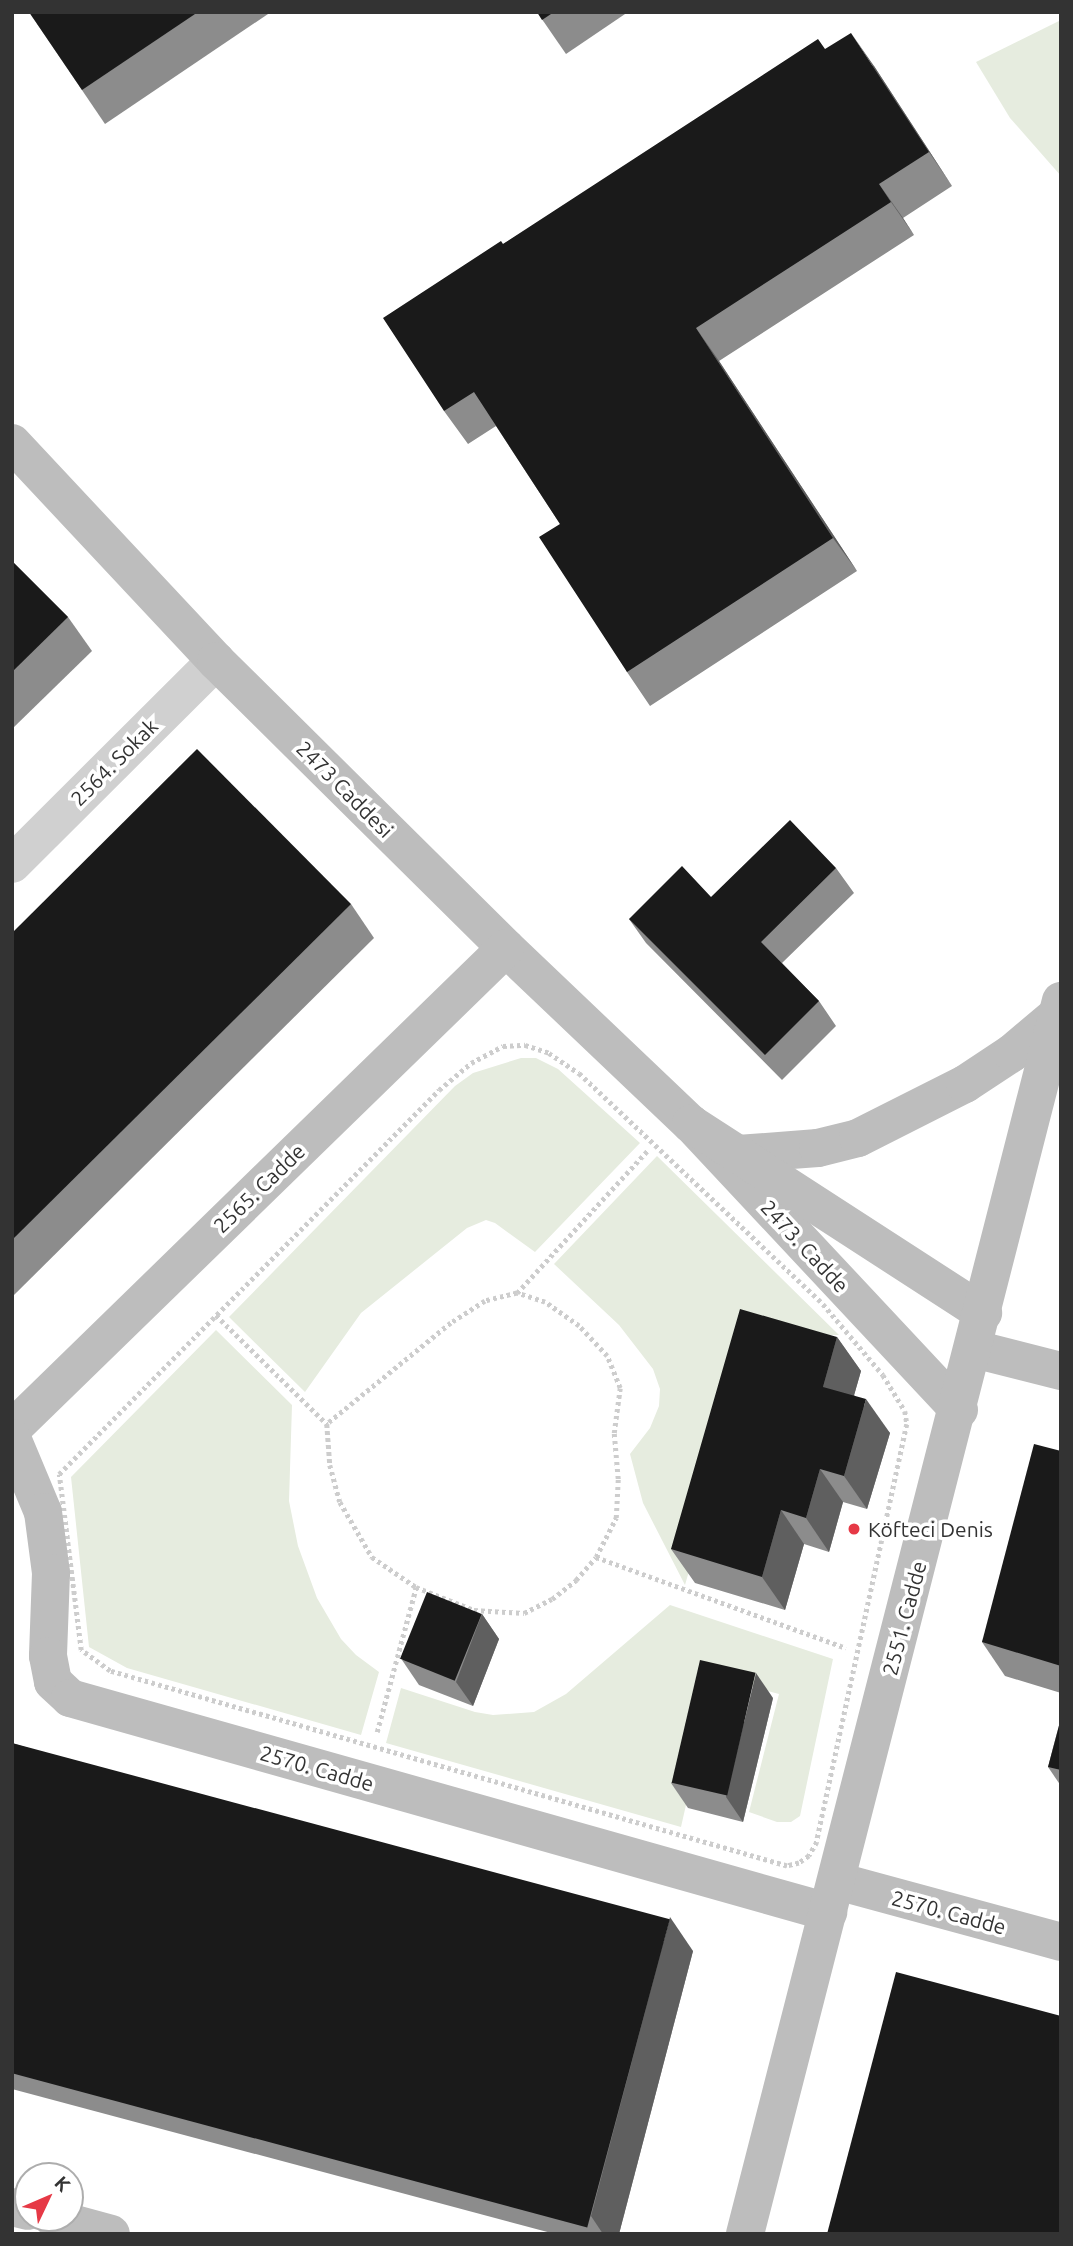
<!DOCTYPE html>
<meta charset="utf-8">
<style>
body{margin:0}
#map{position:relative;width:1073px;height:2246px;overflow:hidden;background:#fff;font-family:Ubuntu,sans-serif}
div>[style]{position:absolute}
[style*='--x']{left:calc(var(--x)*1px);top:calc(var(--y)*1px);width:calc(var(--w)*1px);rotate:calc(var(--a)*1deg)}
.green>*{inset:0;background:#e6ecdf}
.path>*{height:4.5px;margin-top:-2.25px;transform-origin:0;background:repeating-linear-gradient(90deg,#cdcdcd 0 3.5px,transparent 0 7px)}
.street>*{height:38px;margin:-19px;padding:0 19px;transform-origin:19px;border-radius:19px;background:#d0d0d0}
.secondary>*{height:38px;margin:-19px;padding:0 19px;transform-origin:19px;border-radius:19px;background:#bdbdbd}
.wall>*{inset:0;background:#8c8c8c}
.shaded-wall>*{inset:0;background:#5f5f5f}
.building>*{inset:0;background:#1a1a1a;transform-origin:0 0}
.dots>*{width:19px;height:19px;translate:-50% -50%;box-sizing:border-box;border:4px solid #fff;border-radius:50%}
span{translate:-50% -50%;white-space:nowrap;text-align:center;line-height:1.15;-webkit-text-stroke:7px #fff;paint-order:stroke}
.street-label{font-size:21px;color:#333}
.poi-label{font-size:21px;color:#333}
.left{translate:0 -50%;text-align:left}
.frame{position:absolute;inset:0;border:14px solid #333;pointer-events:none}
.north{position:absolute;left:14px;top:2162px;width:70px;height:70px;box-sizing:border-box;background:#fff;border:2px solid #adadad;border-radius:50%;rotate:46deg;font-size:19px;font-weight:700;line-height:28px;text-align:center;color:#333}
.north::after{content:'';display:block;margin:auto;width:24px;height:32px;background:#e63946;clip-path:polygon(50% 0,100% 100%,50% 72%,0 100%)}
</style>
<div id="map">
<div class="green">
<i style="clip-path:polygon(1061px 20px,1061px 176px,1010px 118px,976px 62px)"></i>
<i style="clip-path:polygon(521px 1058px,536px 1058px,558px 1069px,640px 1143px,535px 1252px,495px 1223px,486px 1220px,467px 1228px,361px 1313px,305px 1392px,229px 1317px,455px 1086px,473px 1073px)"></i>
<i style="clip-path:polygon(657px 1156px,839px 1335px,757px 1335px,685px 1585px,643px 1503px,630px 1454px,650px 1428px,659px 1406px,660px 1389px,653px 1369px,619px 1325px,554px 1264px)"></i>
<i style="clip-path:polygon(216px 1330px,292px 1405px,289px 1501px,298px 1546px,317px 1598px,341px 1639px,356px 1655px,379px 1672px,361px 1735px,127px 1668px,89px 1647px,71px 1477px)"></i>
<i style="clip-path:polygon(670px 1605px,833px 1659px,800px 1816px,791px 1822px,777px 1822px,749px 1812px,779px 1694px,715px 1677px,681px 1827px,386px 1743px,401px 1688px,475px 1712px,493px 1715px,534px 1712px,566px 1694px)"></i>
</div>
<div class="path">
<i style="--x:525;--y:1045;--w:25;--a:18"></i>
<i style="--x:549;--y:1053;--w:36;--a:34"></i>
<i style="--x:579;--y:1073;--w:336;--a:43.4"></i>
<i style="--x:823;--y:1304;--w:93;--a:49.8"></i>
<i style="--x:883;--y:1375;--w:42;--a:58.6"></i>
<i style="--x:905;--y:1411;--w:13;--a:81"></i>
<i style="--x:907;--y:1424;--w:428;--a:102.2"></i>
<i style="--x:817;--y:1842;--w:16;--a:120"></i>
<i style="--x:809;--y:1856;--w:12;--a:145"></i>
<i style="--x:799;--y:1863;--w:12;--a:166"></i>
<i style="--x:787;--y:1866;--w:705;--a:-163.93"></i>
<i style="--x:110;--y:1671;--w:36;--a:-144"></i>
<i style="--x:81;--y:1650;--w:177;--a:-97.1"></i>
<i style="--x:59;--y:1474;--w:540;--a:-45.3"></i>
<i style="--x:439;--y:1090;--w:42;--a:-40.2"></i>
<i style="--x:471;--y:1063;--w:36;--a:-28"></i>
<i style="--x:503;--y:1046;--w:22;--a:-3"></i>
<i style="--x:517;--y:1293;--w:194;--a:-47.5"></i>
<i style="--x:216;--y:1315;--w:156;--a:44.5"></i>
<i style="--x:327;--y:1424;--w:41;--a:85.8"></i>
<i style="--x:330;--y:1465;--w:38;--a:75"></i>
<i style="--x:340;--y:1502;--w:64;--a:59.8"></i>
<i style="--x:372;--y:1557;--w:53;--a:34.3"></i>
<i style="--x:416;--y:1587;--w:62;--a:21.6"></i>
<i style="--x:474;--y:1610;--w:50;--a:3.4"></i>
<i style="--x:524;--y:1613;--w:31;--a:-27"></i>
<i style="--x:552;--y:1599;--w:31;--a:-38"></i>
<i style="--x:576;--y:1580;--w:30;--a:-49"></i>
<i style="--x:596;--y:1557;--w:44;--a:-62.9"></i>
<i style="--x:616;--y:1518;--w:39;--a:-87"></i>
<i style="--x:618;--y:1479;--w:46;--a:-95"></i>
<i style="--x:614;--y:1433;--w:45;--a:-82.4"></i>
<i style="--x:620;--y:1388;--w:35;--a:-112"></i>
<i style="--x:607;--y:1356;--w:41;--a:-133"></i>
<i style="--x:579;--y:1326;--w:42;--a:-144.8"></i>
<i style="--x:545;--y:1302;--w:29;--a:-162"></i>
<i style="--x:517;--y:1293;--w:33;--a:166"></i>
<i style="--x:485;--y:1301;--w:40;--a:147.1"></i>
<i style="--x:451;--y:1323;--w:160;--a:140.8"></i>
<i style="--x:596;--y:1557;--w:266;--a:20"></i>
<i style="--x:377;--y:1732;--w:150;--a:-74.9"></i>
</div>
<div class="street">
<i style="--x:12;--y:864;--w:288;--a:-44.9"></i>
</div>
<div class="secondary">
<i style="--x:12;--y:443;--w:299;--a:46.9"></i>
<i style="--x:216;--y:661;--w:408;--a:44.7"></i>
<i style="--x:506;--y:948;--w:255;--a:43.6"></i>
<i style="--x:738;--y:1154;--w:80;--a:-4.3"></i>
<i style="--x:818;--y:1148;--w:41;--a:-14"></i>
<i style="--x:858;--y:1138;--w:120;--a:-26.8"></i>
<i style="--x:965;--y:1084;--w:56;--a:-33.4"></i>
<i style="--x:1012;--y:1053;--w:59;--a:-40.2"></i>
<i style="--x:974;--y:1349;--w:90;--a:14.2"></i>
<i style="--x:959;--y:1410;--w:392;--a:-133.1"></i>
<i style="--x:691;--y:1124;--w:348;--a:32.9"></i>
<i style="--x:12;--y:1429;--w:689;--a:-44.24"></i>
<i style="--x:12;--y:1438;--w:80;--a:67.3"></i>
<i style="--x:43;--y:1512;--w:62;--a:82.5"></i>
<i style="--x:51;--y:1573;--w:83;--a:92.1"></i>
<i style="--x:48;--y:1656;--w:26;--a:79"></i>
<i style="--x:53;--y:1682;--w:23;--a:43"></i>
<i style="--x:70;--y:1698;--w:788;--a:15.77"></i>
<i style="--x:837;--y:1881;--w:232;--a:15.2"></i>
<i style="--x:12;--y:2207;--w:16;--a:14"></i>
<i style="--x:53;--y:2218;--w:60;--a:15.4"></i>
<i style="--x:745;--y:2234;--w:1273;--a:-75.63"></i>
</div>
<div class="wall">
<i style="clip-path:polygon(29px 12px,271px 12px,105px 124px)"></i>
<i style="clip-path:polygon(537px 12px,628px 12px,566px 54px)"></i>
<i style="clip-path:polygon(825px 49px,874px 66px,952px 186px,903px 218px,914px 235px,719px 361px,857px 571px,650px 706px,627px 672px,560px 524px,496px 426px,468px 444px,444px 411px,503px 244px)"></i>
<i style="clip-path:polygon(12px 561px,68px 617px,92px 651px,12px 729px)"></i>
<i style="clip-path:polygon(836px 868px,854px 893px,782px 963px,819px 1001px,836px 1026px,782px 1080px,646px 943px,629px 919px,711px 897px)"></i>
<i style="clip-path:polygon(351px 904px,374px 938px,12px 1297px,12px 933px)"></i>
<i style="clip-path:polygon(837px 1337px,861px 1371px,854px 1395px,890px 1433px,867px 1509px,843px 1502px,829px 1552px,804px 1544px,785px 1610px,695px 1583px,671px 1549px)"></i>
<i style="clip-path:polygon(1061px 1451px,1061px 1693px,1005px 1676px,982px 1642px)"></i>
<i style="clip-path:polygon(482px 1614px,499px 1639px,473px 1706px,419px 1685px,402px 1660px)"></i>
<i style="clip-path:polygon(773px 1698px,743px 1822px,688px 1808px,671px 1783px)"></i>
<i style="clip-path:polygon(1061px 1718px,1061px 1786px,1048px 1767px)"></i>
<i style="clip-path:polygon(12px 1743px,693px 1951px,619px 2234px,555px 2234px,12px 2089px)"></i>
</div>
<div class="shaded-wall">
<i style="clip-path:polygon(851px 33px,874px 66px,952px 186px,929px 152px)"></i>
<i style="clip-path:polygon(879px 184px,903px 218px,914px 235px,891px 202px)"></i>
<i style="clip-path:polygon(696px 328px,719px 361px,857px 571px,833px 538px)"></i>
<i style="clip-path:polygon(837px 1337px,861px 1371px,847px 1420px,823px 1387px)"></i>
<i style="clip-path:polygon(866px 1399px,890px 1433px,867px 1509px,844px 1476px)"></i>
<i style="clip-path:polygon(820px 1469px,843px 1502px,829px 1552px,806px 1518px)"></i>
<i style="clip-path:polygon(781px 1510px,804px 1544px,785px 1610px,762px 1577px)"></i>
<i style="clip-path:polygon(482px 1614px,499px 1639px,473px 1706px,456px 1682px)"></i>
<i style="clip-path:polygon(756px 1673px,773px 1698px,743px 1822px,726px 1797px)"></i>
<i style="clip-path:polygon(670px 1917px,693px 1951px,619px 2234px,603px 2234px,591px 2216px)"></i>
</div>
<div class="building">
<i style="clip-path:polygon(29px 12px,198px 12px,82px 90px)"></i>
<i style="clip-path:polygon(537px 12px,554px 12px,542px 20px)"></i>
<i style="clip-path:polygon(851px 33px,929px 152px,879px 184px,891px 202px,696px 328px,833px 538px,627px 672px,539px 537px,560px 524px,474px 392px,444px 411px,383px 318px,501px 241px,503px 244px,818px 39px,825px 49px)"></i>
<i style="clip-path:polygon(12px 561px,68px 617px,12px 672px)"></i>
<i style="clip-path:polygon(197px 749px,351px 904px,12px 1240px,12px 933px)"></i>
<i style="clip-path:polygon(790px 820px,836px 868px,761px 942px,819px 1001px,765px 1055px,629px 919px,682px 866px,711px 897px)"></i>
<i style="clip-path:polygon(740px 1309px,837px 1337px,823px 1387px,866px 1399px,844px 1476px,820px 1469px,806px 1518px,781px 1510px,762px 1577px,671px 1549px)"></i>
<i style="clip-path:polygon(1034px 1444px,1061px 1451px,1061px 1666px,982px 1642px)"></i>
<i style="left:427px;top:1592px;width:59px;height:72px;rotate:22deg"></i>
<i style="left:700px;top:1660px;width:57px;height:126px;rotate:13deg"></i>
<i style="clip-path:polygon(1061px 1718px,1061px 1770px,1048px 1767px)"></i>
<i style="left:12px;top:1743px;width:681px;height:319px;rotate:15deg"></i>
<i style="clip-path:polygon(896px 1972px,1061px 2016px,1061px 2234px,827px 2234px)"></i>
</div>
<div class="dots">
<i style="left:854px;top:1529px;background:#e63946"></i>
</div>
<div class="street-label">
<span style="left:114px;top:762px;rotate:-45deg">2564. Sokak</span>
<span style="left:345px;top:789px;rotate:45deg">2473 Caddesi</span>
<span style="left:259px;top:1188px;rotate:-44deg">2565. Cadde</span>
<span style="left:805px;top:1246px;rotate:47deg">2473. Cadde</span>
<span style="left:904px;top:1618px;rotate:-75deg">2551. Cadde</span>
<span style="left:317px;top:1768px;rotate:16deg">2570. Cadde</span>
<span style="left:949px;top:1912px;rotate:15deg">2570. Cadde</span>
</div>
<div class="poi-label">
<span class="left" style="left:868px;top:1529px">Köfteci Denis</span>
</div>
<div class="frame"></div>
<div class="north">K</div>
</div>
